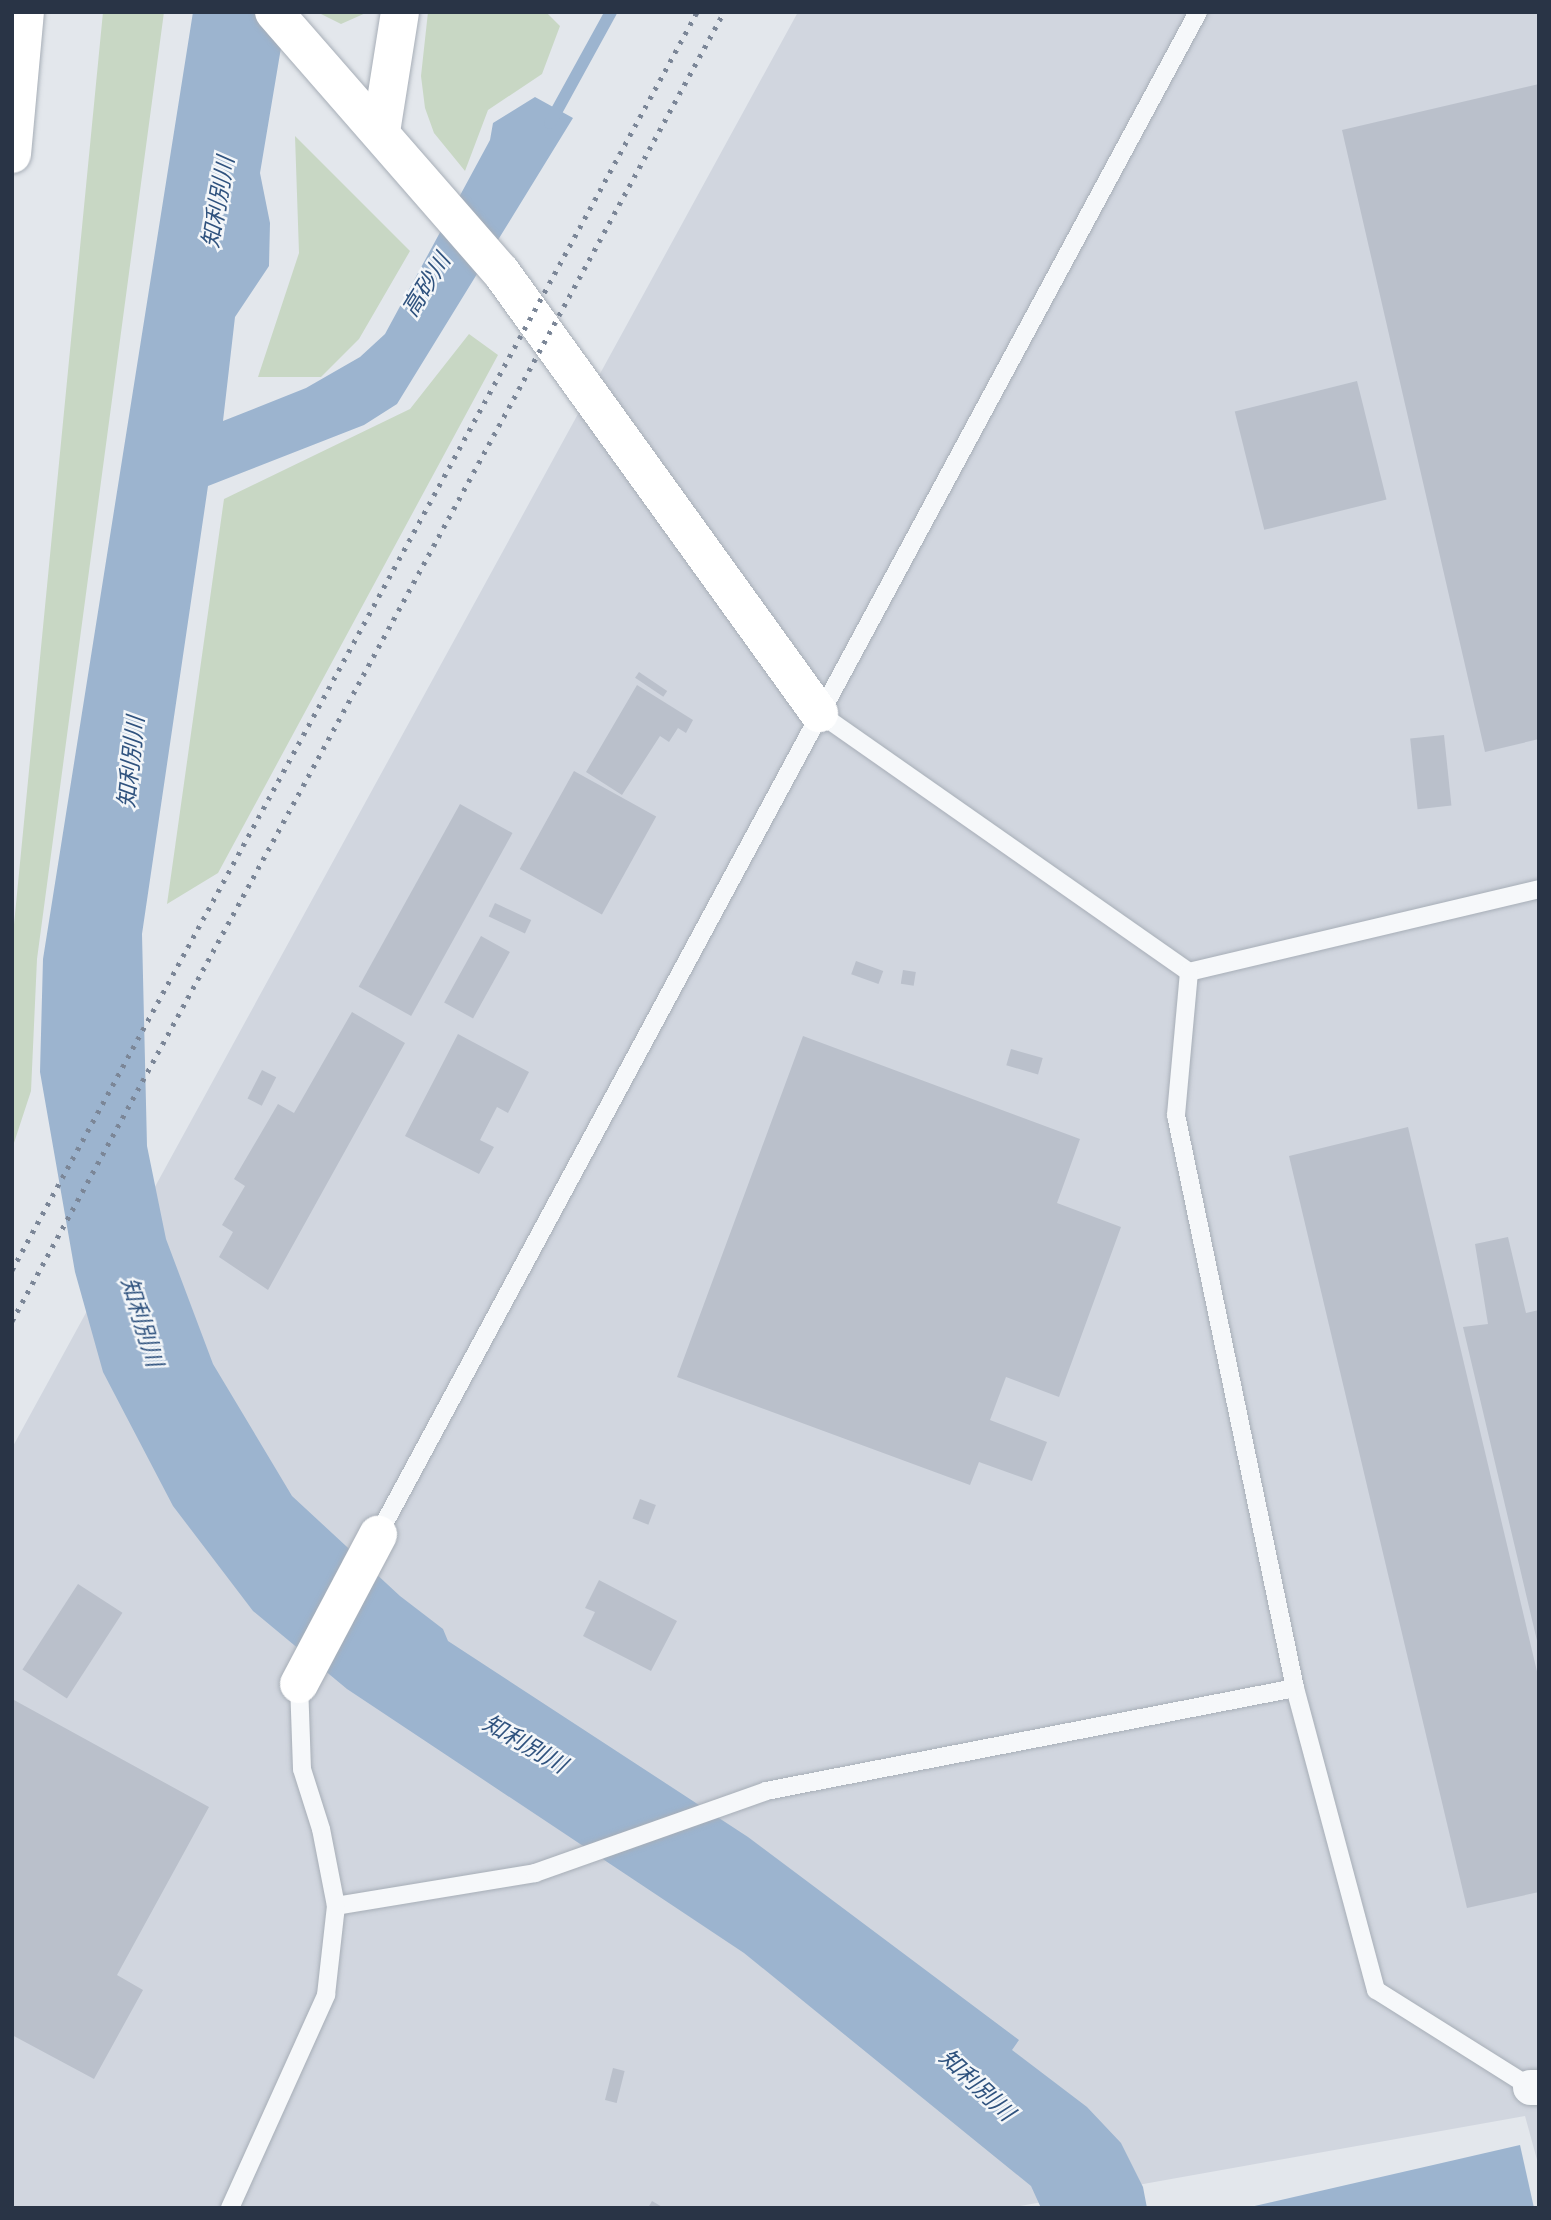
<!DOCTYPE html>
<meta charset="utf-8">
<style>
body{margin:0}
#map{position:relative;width:1551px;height:2220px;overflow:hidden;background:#e3e7ec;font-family:"Public Sans","Noto Sans JP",sans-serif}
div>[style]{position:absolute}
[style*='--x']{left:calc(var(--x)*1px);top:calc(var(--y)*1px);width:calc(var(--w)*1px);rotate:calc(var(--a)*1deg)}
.built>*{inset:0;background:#d1d6df}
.green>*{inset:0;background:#c8d7c4}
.water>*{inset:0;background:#9cb4cf}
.stream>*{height:12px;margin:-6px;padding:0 6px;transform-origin:6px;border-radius:6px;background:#9cb4cf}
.building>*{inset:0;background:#bac0cb;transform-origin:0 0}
.roads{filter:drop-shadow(0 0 2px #a7aeb7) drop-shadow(0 0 2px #a7aeb7)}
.lane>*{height:18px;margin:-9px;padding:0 9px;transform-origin:9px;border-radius:9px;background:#f6f8fa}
.street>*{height:35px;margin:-17.5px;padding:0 17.5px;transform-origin:17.5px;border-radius:17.5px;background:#f6f8fa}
.secondary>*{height:38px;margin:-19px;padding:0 19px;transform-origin:19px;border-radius:19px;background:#fff}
.highway>*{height:38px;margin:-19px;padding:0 19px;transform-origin:19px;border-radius:19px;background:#fff}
.rail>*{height:5px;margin-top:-2.5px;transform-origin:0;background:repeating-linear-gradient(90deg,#7b8697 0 3.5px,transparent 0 10.5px)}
span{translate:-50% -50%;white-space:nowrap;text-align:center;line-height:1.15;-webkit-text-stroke:5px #f3f6f9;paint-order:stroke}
.water-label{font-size:23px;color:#2f527e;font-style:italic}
.frame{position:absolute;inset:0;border:14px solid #293446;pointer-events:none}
</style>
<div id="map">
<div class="built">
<i style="clip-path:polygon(798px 12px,1539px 12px,1539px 2167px,1525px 2116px,1009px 2208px,12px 2208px,12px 1448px)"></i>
</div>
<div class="green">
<i style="clip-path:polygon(103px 12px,164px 12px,37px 959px,31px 1091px,12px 1149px,12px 945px)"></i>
<i style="clip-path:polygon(317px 12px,368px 12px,341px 24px)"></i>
<i style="clip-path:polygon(428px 12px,546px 12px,560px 26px,542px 74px,488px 110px,465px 171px,434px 133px,425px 108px,421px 76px)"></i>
<i style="clip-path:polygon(295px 136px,410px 251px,359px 339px,321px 377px,258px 377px,299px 253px)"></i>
<i style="clip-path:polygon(469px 334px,498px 355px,218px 873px,167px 904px,224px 499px,410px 409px)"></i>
</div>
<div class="water">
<i style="clip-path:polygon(193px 12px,287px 12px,260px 173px,270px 223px,269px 266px,235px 317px,223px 421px,306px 388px,360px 357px,385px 334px,490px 140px,493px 123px,535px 97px,573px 118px,397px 404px,364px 425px,208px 486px,142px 934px,147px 1146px,166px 1239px,213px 1364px,292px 1496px,400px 1596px,443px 1629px,448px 1641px,748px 1837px,1019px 2040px,1012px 2050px,1087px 2107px,1121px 2143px,1143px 2187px,1147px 2208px,1041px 2208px,1031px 2186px,744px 1953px,347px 1689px,253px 1611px,173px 1506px,103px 1372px,75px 1272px,40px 1072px,43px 959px)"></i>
<i style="clip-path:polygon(1520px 2145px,1534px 2208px,1246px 2208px)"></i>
</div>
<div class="stream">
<i style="--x:550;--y:123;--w:127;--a:-61.2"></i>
</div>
<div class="building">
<i style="clip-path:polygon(1539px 84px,1539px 739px,1485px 752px,1342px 130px)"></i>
<i style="left:1357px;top:381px;width:122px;height:126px;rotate:76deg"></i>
<i style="left:639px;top:672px;width:34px;height:7px;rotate:34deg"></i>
<i style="clip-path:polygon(637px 685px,693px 720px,686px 733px,678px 728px,669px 742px,660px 736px,622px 795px,586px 772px)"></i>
<i style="left:1444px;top:735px;width:71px;height:34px;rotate:84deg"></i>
<i style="left:574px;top:771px;width:94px;height:112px;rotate:29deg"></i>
<i style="left:460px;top:804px;width:60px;height:209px;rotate:29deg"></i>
<i style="left:495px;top:903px;width:40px;height:15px;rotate:25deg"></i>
<i style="left:481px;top:936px;width:33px;height:76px;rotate:29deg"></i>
<i style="left:856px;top:961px;width:29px;height:14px;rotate:20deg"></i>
<i style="left:903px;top:970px;width:13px;height:14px;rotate:9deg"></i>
<i style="clip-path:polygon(352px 1012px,405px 1043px,268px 1290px,219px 1257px,233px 1232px,222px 1225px,245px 1186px,234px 1179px,278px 1104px,294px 1113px)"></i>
<i style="clip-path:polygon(458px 1034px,529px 1072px,508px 1113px,497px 1107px,480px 1140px,494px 1147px,479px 1174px,405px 1136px)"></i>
<i style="clip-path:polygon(803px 1036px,1080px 1139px,1057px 1203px,1121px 1227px,1059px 1397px,1006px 1377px,990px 1420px,1047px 1442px,1032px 1481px,979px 1462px,970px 1485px,677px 1377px)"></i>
<i style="left:1011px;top:1049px;width:33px;height:17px;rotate:16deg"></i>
<i style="left:262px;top:1070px;width:16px;height:32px;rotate:27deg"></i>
<i style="clip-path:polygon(1408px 1127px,1539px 1680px,1539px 1892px,1467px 1908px,1289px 1156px)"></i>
<i style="clip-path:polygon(1508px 1237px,1526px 1313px,1539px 1310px,1538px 1645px,1463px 1327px,1488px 1324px,1475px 1244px)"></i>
<i style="left:640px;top:1499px;width:17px;height:21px;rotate:21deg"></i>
<i style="clip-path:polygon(599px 1580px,677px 1621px,651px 1671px,583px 1636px,595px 1612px,585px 1608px)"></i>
<i style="left:78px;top:1584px;width:53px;height:102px;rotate:33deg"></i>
<i style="clip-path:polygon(14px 1700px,209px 1807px,117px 1975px,143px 1990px,94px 2079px,12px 2035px)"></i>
<i style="left:613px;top:2068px;width:12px;height:33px;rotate:14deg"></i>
<i style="clip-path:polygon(652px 2201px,664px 2208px,648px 2208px)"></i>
</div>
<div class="roads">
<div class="lane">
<i style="--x:819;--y:713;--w:452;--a:35"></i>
<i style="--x:1189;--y:972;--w:360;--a:-13.3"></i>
<i style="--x:1189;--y:972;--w:144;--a:95.2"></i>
<i style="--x:1176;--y:1115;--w:585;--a:78.27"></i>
<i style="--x:1295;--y:1688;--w:313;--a:75"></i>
<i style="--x:1376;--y:1990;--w:182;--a:32.2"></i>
<i style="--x:378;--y:1535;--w:1730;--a:-61.7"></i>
<i style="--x:336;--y:1906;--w:202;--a:-9.4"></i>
<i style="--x:535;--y:1873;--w:245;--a:-19.5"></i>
<i style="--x:766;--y:1791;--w:539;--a:-11.02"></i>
<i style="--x:230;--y:2208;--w:234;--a:-65.7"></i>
<i style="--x:326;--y:1995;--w:90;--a:-83.6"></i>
<i style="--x:336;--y:1906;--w:78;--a:-101"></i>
<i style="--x:321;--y:1829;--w:63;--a:-107.6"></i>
<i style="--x:302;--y:1769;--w:85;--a:-92"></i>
</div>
<div class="street">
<i style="--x:1530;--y:2087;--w:9;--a:0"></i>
</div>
<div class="secondary">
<i style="--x:274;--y:12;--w:345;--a:48.9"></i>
<i style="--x:501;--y:272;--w:544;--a:54.21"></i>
<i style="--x:381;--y:132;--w:121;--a:-81"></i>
<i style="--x:299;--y:1684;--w:169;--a:-62.1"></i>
</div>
<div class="highway">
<i style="--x:12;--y:154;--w:143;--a:-84.8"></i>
</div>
</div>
<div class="rail">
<i style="--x:12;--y:1270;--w:1432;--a:-61.43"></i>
<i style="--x:12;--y:1321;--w:1490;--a:-61.46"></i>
</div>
<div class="water-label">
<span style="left:218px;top:202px;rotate:-80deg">知利別川</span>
<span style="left:426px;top:285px;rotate:-58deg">高砂川</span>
<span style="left:131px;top:762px;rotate:-84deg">知利別川</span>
<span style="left:142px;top:1322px;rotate:73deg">知利別川</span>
<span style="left:525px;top:1744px;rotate:30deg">知利別川</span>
<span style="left:977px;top:2085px;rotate:43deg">知利別川</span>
</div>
<div class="frame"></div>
</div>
